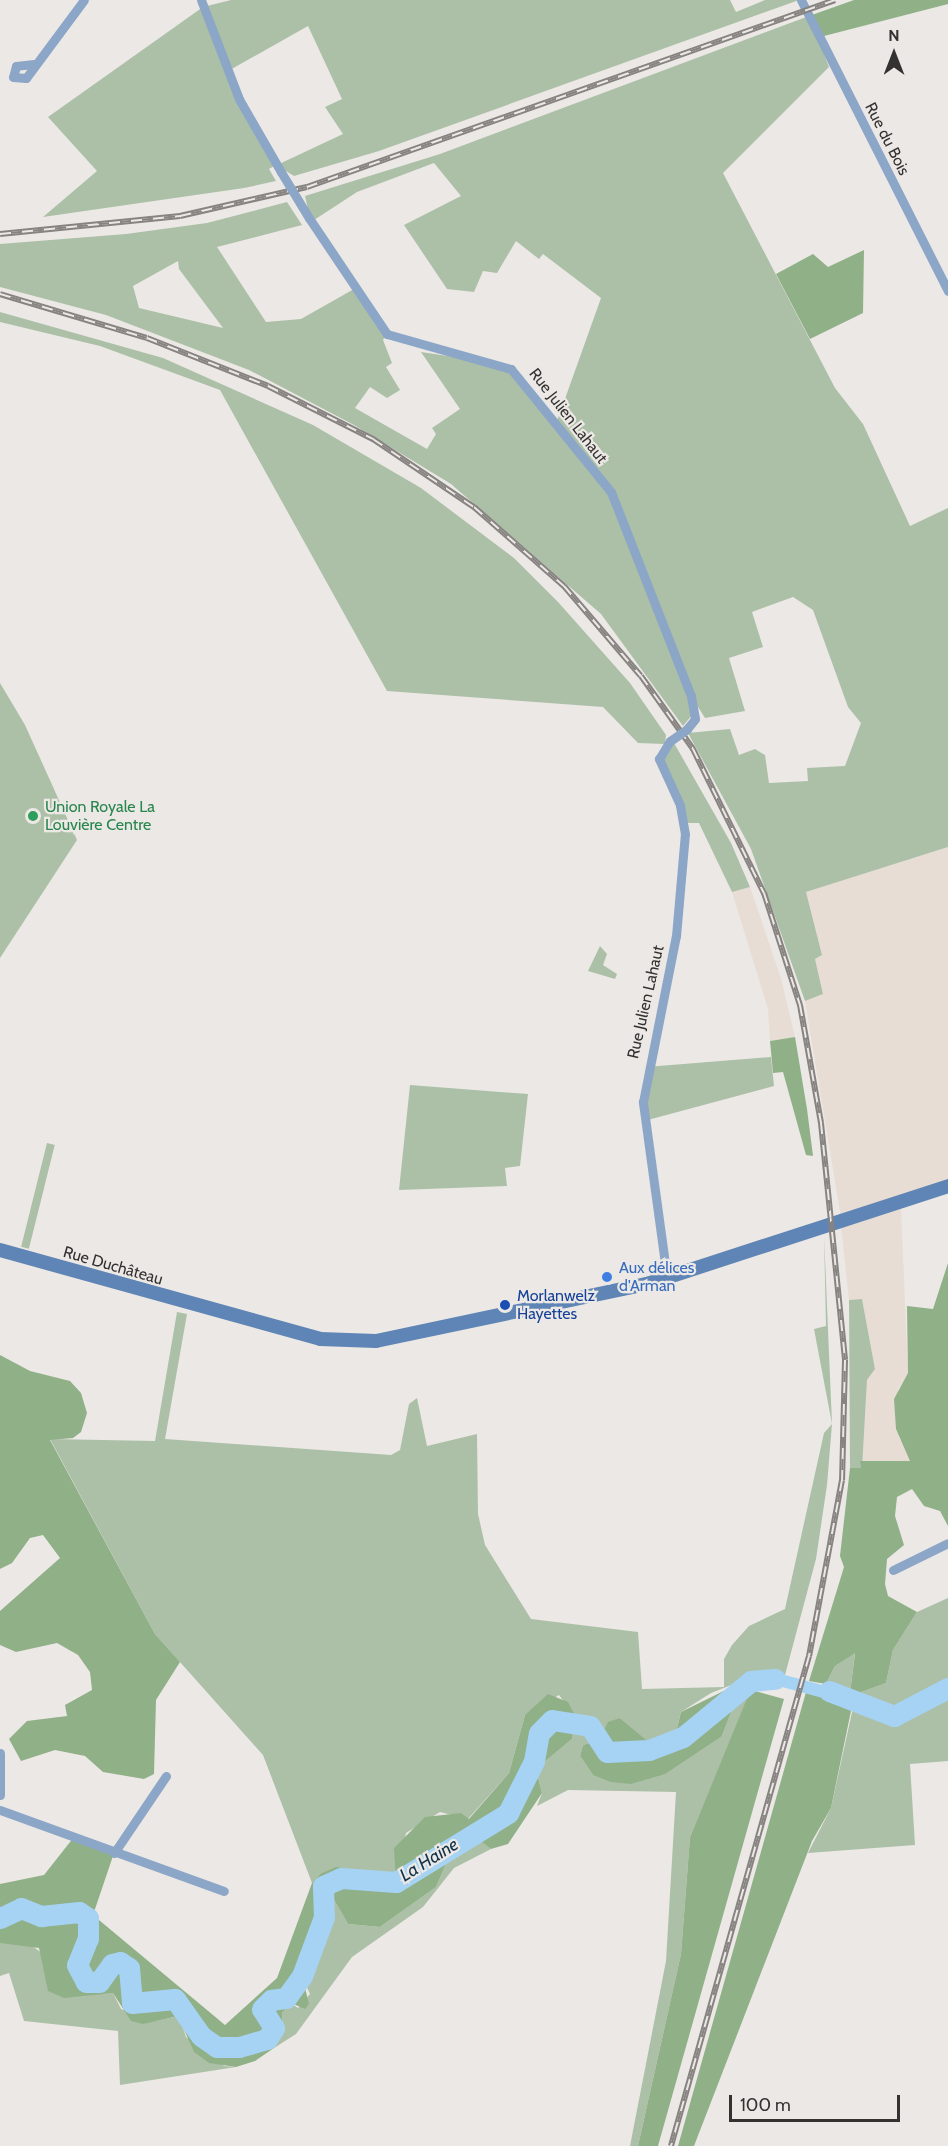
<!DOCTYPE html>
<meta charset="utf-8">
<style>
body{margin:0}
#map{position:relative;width:948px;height:2146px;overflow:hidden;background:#ece8e5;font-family:Cabin,sans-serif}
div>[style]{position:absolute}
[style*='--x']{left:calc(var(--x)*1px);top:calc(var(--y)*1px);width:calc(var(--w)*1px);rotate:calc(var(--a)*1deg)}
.built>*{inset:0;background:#e7ddd4}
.green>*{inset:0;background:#acc0a7;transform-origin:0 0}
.forest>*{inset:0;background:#90b088}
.water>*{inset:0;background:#a6d3f4}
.river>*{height:21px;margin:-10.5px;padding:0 10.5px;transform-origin:10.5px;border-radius:10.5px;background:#a6d3f4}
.street>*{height:9px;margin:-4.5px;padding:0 4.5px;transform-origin:4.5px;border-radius:4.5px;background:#8ca6c7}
.secondary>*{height:14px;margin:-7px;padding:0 7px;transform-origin:7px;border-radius:7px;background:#5e85b5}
.rail>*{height:6px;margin-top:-3px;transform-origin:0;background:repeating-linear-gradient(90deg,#ece8e5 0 11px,#868381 0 22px);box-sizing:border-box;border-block:2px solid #868381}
.street-bridge>*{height:9px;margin:-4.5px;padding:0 4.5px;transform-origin:4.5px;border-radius:4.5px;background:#8ca6c7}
.dots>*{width:16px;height:16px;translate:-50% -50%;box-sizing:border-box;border:3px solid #ece8e5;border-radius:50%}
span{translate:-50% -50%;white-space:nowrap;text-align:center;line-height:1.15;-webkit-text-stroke:4.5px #ece8e5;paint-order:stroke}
.street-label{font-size:16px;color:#343231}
.leisure-label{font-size:16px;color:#27864d}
.left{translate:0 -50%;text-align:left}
.shop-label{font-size:16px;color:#366cbe}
.transit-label{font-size:16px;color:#164399}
.water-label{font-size:18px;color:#10334b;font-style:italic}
.north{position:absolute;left:864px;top:24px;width:60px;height:60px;-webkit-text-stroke:4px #ece8e5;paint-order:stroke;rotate:0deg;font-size:16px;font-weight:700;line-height:24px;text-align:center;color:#343231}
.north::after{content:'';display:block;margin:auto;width:21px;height:27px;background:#343231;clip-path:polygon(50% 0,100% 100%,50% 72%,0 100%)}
.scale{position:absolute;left:729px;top:2095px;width:171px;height:27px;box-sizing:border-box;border:3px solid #343231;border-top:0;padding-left:8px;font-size:18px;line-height:21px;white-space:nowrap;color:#343231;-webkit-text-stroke:4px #ece8e5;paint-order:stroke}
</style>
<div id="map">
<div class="built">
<i style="clip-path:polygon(948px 847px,948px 1186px,841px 1218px,805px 1001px,823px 994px,815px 959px,822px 955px,806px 892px)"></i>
<i style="clip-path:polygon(750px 887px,781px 978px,795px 1037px,770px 1041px,768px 1009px,732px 892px)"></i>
<i style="clip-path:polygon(901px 1207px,908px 1374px,898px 1389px,899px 1438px,910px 1451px,910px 1461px,860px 1461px,867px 1380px,875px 1369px,862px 1299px,849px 1300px,841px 1226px)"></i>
</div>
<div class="green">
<i style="clip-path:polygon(evenodd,231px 0,730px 0,736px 12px,765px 0,799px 0,379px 151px,294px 176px,276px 165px,269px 169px,276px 181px,244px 188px,43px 217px,97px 171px,48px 117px,203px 7px,231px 0,308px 26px,342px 99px,325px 107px,343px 134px,277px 165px,228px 71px,308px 26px)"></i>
<i style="clip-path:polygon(evenodd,809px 16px,829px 67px,723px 173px,835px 388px,863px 424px,910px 526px,948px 508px,948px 847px,806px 892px,822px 955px,815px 959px,823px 994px,805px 1001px,751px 849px,688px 733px,730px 729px,739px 755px,755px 749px,765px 755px,769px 783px,808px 781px,807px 768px,845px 766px,861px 723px,848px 707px,813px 610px,793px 597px,752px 612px,763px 647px,729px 658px,745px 711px,705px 718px,692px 697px,692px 715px,683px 726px,601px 614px,451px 484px,354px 425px,249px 370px,106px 315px,0 287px,0 244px,126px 234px,207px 223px,287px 202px,302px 225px,217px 247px,266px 322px,301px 319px,354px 289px,387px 334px,383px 340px,392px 363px,386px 367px,400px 390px,387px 398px,370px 387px,355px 408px,427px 449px,436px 434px,432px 428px,460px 409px,421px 352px,502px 364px,556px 424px,601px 298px,543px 254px,539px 259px,516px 241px,497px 273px,483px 271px,474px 292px,447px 289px,404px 225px,461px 196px,434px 163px,357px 192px,311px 222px,305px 196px,440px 154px,809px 16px,178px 261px,179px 269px,223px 328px,139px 308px,133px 286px,178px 261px)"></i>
<i style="clip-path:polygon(0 312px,163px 358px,313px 425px,421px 488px,514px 558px,558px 602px,630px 683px,666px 735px,665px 744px,638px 743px,603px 707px,387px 691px,220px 390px,100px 346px,0 322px)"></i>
<i style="clip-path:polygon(0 683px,25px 725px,77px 840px,0 958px)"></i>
<i style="clip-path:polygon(674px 743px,731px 843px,750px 887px,732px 892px,699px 823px,685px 823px,663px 758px)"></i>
<i style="clip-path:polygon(600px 946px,607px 954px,603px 965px,617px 974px,615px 979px,588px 971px)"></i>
<i style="clip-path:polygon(771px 1057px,774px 1086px,644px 1121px,646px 1067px)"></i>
<i style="clip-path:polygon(410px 1085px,528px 1094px,520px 1166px,505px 1168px,507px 1186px,399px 1190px)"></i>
<i style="left:47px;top:1143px;width:8px;height:107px;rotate:14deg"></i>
<i style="clip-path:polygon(824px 1235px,832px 1424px,827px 1485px,816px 1559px,785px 1675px,759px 1674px,711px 1693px,681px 1712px,674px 1740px,656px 1748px,620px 1718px,599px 1740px,583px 1745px,580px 1756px,593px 1775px,722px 1736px,733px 1707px,751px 1690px,690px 1837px,681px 1954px,638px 2146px,630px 2146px,666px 1961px,676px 1792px,568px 1790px,537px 1806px,542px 1793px,536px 1769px,572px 1739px,576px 1718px,559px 1695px,525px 1715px,509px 1773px,468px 1819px,440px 1812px,406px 1833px,396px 1882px,381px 1884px,364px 1871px,320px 1874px,312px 1883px,263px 1755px,155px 1634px,50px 1439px,155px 1441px,177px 1312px,187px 1314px,165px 1439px,391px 1455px,400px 1450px,409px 1404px,417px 1398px,427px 1446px,477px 1434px,478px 1514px,485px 1545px,531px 1619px,638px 1632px,642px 1689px,724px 1687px,724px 1659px,732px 1645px,749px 1626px,785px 1609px,824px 1433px,832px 1424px,814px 1329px,826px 1326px)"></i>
<i style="clip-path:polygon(862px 1299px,875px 1369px,867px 1380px,862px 1468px,850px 1468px,849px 1300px)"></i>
<i style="clip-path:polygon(948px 1598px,948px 1761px,910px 1764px,915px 1845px,808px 1853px,831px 1808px,856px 1694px,886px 1683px,893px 1650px,917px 1612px)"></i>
<i style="clip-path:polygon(855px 1652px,850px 1693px,826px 1684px,835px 1666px)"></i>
<i style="clip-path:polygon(472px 1833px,491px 1849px,454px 1868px,423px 1907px,352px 1957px,296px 2034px,274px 2048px,283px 2031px,282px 2013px,291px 2003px,298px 2008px,310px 1994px,302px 1976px,324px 1917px,323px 1902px,333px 1898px,348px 1924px,380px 1927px,436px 1887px,455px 1843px)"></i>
<i style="clip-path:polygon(27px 1942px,96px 1994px,113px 1993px,121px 2009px,155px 2021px,179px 2016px,186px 2037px,224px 2066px,236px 2067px,120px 2085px,118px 2031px,24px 2021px,9px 1973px,0 1976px,0 1943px)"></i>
</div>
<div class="forest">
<i style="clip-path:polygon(854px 0,948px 0,948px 4px,824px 36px,809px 16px)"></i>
<i style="clip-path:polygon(864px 250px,863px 313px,810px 339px,776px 274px,813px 254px,828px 267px)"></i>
<i style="clip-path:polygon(795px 1037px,807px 1109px,813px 1156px,806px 1155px,783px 1072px,773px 1073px,770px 1041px)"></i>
<i style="clip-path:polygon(948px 1263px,948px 1526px,940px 1511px,924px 1506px,912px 1489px,897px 1497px,895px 1516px,904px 1545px,887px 1559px,885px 1584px,888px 1596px,917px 1612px,893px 1650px,886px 1683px,856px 1694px,850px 1693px,855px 1653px,835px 1666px,826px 1684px,809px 1681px,844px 1567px,840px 1556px,850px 1468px,861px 1468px,860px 1461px,910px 1461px,896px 1429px,894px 1399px,908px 1373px,907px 1306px,933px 1309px)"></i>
<i style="clip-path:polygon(0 1355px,30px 1371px,70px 1381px,81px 1393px,87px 1413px,81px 1432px,73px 1438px,50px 1440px,155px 1634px,180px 1662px,156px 1700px,154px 1774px,144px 1779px,103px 1772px,85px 1756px,55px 1750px,21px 1761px,9px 1739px,27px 1721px,67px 1716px,65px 1705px,92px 1690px,90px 1672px,78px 1655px,57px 1643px,16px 1652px,0 1645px,0 1611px,60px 1558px,43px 1535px,30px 1538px,12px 1563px,0 1569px)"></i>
<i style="clip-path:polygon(746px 1680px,751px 1690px,784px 1699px,658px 2146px,638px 2146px,681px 1954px,690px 1837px,750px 1691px,733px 1707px,722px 1736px,665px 1774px,631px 1784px,611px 1782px,593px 1775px,580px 1756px,583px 1745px,599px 1740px,608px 1722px,620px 1718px,655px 1747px,674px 1740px,681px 1712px)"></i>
<i style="clip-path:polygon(806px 1692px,852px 1706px,831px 1808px,812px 1841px,694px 2146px,678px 2146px)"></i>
<i style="clip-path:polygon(548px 1694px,568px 1702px,576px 1718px,572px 1739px,536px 1769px,542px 1793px,508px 1844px,491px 1849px,472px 1834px,455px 1843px,436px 1887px,380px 1927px,348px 1924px,333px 1898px,323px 1902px,312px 1949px,317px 1958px,312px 1971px,302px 1976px,309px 2004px,305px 2009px,291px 2003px,282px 2013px,283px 2031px,274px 2048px,255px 2061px,236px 2067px,209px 2063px,194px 2052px,178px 2016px,143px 2024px,131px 2021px,113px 1993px,64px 1998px,48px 1991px,39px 1948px,0 1943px,0 1884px,44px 1875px,74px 1837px,114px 1853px,93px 1915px,225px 2025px,277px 1978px,312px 1883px,320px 1874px,336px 1867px,364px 1871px,381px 1884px,396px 1882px,394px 1848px,425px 1817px,461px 1813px,469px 1819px,509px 1773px,525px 1715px)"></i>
</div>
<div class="water">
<i style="clip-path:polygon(759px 1674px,785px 1675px,856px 1694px,852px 1706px,782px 1687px,751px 1690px,746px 1680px)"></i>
</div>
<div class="river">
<i style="--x:829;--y:1691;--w:70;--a:21"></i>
<i style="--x:894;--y:1716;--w:61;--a:-27.4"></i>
<i style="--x:0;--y:1918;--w:23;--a:-25"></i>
<i style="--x:21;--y:1908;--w:22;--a:22"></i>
<i style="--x:41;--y:1916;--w:38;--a:-6"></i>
<i style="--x:79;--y:1912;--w:11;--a:34"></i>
<i style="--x:88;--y:1918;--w:20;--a:90"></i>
<i style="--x:88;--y:1938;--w:29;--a:112"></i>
<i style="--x:77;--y:1965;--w:19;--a:62"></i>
<i style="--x:86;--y:1982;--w:13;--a:0"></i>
<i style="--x:99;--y:1982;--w:22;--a:-54"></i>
<i style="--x:112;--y:1964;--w:8;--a:-14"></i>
<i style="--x:120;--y:1962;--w:11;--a:34"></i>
<i style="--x:129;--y:1968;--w:35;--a:85"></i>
<i style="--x:132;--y:2003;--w:43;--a:-5.3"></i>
<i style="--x:175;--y:1999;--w:45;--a:54.9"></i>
<i style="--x:201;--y:2036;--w:19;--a:35"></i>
<i style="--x:217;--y:2047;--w:22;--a:0"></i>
<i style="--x:239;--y:2047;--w:29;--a:-16"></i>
<i style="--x:267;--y:2039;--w:13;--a:-58"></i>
<i style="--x:274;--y:2028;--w:22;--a:-122"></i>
<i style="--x:262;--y:2009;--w:13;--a:-45"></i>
<i style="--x:271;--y:2000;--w:15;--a:-8"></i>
<i style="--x:286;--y:1998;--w:27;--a:-54"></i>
<i style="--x:302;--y:1976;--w:63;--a:-69.6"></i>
<i style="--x:324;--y:1917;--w:31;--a:-92"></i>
<i style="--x:323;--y:1886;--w:20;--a:-24"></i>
<i style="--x:341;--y:1878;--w:55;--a:4.2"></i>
<i style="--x:396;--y:1882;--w:132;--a:-31.6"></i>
<i style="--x:508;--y:1813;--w:58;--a:-63.4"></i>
<i style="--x:534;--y:1761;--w:28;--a:-80"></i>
<i style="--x:539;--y:1733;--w:18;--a:-45"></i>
<i style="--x:552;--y:1720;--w:38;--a:9"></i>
<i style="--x:590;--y:1726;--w:31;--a:57"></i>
<i style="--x:607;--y:1752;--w:42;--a:-2.7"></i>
<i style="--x:649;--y:1750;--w:36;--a:-21"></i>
<i style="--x:683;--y:1737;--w:88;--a:-39.5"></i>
<i style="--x:751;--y:1681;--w:24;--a:-5"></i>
</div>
<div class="street">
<i style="--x:201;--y:0;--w:106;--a:69"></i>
<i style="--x:239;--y:99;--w:84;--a:60.1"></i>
<i style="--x:801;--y:0;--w:326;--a:63.2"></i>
<i style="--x:34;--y:64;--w:18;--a:174"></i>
<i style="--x:16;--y:66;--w:11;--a:105"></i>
<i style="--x:13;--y:77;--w:13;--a:4"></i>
<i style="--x:26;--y:78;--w:97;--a:-53.4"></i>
<i style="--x:309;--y:218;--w:140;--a:56.1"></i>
<i style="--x:387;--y:334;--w:129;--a:15.8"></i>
<i style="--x:511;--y:369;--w:159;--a:50.9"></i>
<i style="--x:611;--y:492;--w:219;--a:68.6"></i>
<i style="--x:691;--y:696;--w:23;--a:80"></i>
<i style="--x:695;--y:719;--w:13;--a:129"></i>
<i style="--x:667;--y:1278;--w:178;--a:-97.8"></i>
<i style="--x:643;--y:1102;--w:169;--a:-78.8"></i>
<i style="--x:676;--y:936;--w:102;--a:-85"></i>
<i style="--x:685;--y:834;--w:29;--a:-100"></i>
<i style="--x:680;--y:805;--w:51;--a:-114.5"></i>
<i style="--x:659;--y:759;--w:21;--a:-59"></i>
<i style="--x:893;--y:1570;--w:61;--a:-26.1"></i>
<i style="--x:0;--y:1753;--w:42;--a:90"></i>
<i style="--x:0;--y:1810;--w:238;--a:19.9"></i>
<i style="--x:114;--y:1853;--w:93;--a:-56"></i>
</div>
<div class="secondary">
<i style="--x:0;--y:1250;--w:332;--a:15.5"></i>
<i style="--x:320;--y:1339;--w:56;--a:2"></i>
<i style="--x:376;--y:1341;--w:277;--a:-11.9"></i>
<i style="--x:647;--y:1284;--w:317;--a:-18"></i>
</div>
<div class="rail">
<i style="--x:0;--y:234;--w:181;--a:-5.7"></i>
<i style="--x:180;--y:216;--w:130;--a:-12.9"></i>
<i style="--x:307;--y:187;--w:560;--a:-19.5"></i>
<i style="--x:0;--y:294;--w:153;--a:16.7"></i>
<i style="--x:147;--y:338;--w:130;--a:21.6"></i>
<i style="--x:268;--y:386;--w:118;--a:26.8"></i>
<i style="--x:373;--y:439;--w:122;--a:34"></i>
<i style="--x:474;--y:507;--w:120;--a:41.3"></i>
<i style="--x:564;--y:586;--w:118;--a:49.5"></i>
<i style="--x:641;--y:676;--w:90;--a:54.5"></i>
<i style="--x:693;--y:749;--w:161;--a:63.8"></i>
<i style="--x:764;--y:893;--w:118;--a:72.2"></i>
<i style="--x:800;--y:1005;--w:120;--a:79.9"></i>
<i style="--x:821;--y:1123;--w:238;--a:84.2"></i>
<i style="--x:845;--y:1360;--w:120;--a:91.4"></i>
<i style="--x:842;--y:1480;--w:179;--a:100.6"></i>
<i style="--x:809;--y:1656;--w:509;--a:105.73"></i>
</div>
<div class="street-bridge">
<i style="--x:281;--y:172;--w:54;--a:58.7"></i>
<i style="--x:670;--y:741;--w:21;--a:-35"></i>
</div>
<div class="dots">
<i style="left:33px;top:816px;background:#2e9e5b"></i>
<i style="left:607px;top:1277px;background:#3f7fe0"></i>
<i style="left:505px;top:1305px;background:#1a4fb4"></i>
</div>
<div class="street-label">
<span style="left:887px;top:139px;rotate:63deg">Rue du Bois</span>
<span style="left:568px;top:416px;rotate:52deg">Rue Julien Lahaut</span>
<span style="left:646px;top:1002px;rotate:-77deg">Rue Julien Lahaut</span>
<span style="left:113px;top:1266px;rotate:16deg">Rue Duchâteau</span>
</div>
<div class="leisure-label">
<span class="left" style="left:45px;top:816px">Union Royale La<br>Louvière Centre</span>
</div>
<div class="shop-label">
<span class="left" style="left:619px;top:1277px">Aux délices<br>d'Arman</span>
</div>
<div class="transit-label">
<span class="left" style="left:517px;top:1305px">Morlanwelz<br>Hayettes</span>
</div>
<div class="water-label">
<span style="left:429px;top:1860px;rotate:-32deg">La Haine</span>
</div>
<div class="north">N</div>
<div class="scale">100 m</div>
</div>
